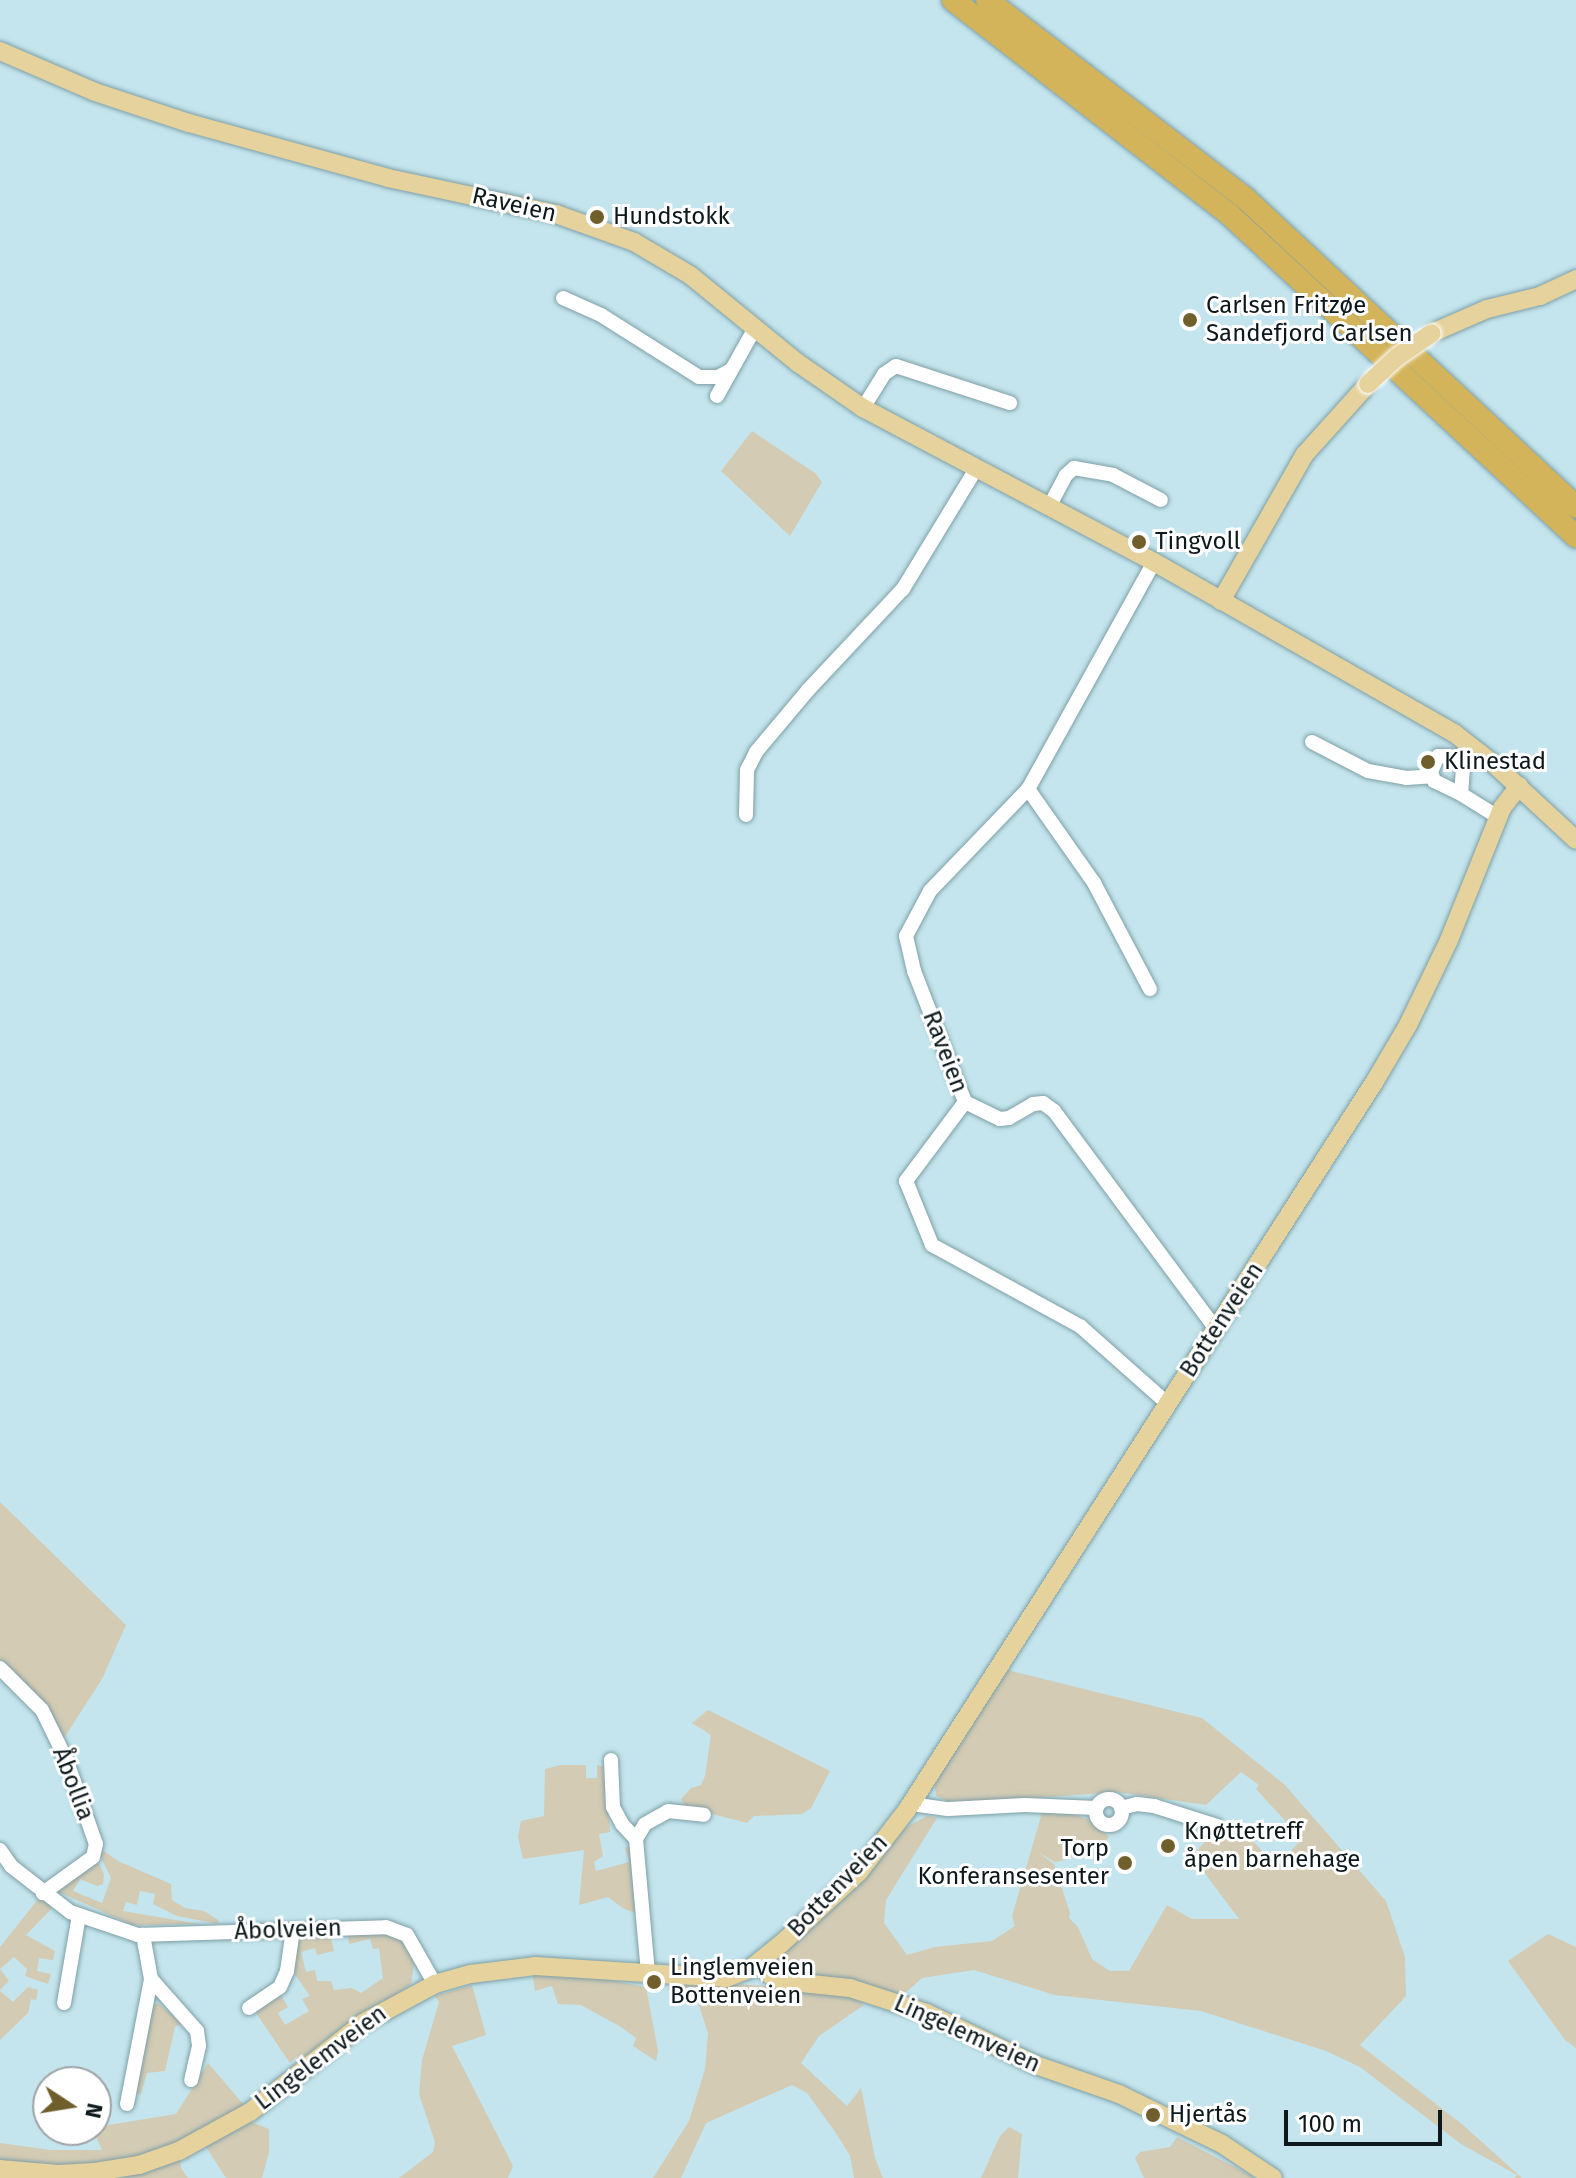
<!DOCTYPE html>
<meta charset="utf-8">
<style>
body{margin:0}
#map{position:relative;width:1576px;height:2178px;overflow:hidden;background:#c4e5ed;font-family:"Fira Sans",sans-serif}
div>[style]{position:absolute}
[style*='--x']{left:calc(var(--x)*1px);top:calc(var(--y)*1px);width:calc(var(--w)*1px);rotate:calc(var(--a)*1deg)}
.green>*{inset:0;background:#d3cbb4}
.roads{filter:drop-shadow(0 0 2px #7f9fa6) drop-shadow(0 0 2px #7f9fa6)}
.minor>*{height:14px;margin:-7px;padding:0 7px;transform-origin:7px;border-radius:7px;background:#fff}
.minor>.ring{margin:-7px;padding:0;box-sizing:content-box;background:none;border:14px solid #fff;border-radius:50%}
.major>*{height:18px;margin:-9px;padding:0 9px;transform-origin:9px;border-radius:9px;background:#e5d29c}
.highway>*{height:22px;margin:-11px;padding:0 11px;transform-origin:11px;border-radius:11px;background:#d3b45a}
.bridges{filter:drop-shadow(0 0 2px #fff) drop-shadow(0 0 2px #fff)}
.major-bridge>*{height:18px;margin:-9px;padding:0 9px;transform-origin:9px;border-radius:9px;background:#e5d29c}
.dots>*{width:22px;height:22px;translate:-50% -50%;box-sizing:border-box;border:4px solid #fff;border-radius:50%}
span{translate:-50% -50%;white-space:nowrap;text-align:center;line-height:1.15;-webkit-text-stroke:6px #fff;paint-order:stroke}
.street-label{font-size:24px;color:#0c181b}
.poi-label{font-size:24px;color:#0c181b}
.left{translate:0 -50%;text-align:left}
.right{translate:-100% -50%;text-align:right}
.north{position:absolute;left:32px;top:2066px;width:80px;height:80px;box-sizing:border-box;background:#fff;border:2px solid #9ea3a4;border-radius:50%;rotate:102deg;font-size:22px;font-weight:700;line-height:32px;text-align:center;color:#0c181b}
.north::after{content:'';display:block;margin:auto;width:28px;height:36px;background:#705f2d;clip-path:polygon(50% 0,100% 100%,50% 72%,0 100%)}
.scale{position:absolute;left:1284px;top:2110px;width:158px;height:36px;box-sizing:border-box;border:4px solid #0c181b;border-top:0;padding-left:10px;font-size:24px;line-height:28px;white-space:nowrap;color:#0c181b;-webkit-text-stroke:6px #fff;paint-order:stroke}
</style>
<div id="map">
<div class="green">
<i style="clip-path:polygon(752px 431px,815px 473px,822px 482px,790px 536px,721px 471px)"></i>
<i style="clip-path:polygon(0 1502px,126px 1625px,102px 1679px,59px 1746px,42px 1710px,0 1668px)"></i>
<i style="clip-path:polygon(1007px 1670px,1202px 1718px,1285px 1785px,1386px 1901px,1405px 1957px,1406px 1996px,1360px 2045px,1463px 2125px,1522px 2178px,1515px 2178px,1517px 2175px,1461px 2144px,1360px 2067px,1326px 2051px,1201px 2011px,1055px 1995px,974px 1970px,922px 1978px,903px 1995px,789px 1983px,760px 1963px,886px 1838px,927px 1816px,937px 1818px,886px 1900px,884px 1923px,907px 1955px,935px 1947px,992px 1941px,1015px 1926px,1012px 1916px,1042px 1813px,1064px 1811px,1092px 1821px,1109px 1837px,1102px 1846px,1061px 1861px,1055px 1862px,1038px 1852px,1054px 1864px,1070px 1913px,1069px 1918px,1078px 1927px,1092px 1959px,1110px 1971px,1129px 1971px,1167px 1905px,1192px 1919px,1239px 1919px,1192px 1856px,1208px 1838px,1216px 1840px,1233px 1821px,1277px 1866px,1302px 1839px,1256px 1789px,1259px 1785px,1241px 1772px,1206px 1805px,1117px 1792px,954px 1804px,936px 1796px,934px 1781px)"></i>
<i style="clip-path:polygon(708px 1710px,830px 1771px,811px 1808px,802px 1814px,754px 1816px,747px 1823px,685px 1807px,681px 1799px,691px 1788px,701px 1785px,705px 1776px,711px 1735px,692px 1723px)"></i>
<i style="clip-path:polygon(561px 1765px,586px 1765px,586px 1778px,597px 1778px,597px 1765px,606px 1767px,610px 1832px,599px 1834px,603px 1856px,594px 1862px,596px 1871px,611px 1867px,629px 1862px,625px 1847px,635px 1849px,639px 1914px,624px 1909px,608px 1897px,579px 1905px,584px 1850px,523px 1859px,518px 1837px,521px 1821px,544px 1816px,545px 1769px)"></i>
<i style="clip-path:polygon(104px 1851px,118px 1861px,171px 1884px,172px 1900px,185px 1908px,204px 1911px,218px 1920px,219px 1924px,177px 1916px,153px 1904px,155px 1894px,140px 1891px,137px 1905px,126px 1902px,123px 1911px,199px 1924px,132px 1925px,59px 1892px,58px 1888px,89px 1865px,98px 1862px,104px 1874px,103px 1884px,97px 1886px,80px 1879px,73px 1891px,102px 1903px,111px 1878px,100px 1855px)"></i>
<i style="clip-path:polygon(43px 1893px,57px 1903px,26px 1935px,55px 1951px,53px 1960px,39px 1958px,37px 1971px,51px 1974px,48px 1984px,25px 1976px,27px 1969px,14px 1957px,0 1969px,9px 1981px,0 1990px,0 1947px)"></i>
<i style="clip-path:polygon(329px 1930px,334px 1951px,317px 1955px,315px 1948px,301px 1952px,306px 1972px,315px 1970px,317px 1981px,331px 1981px,334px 1990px,352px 1988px,361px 1993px,383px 1978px,379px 1948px,373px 1949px,370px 1939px,349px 1944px,348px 1932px,398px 1934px,415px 1957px,411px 1984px,302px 2065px,296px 2057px,290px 2063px,254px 2010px,280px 1994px,288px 2007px,278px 2013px,285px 2025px,309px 2011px,302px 1999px,310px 1996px,292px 1970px,298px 1934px)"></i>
<i style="clip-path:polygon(1548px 1934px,1576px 1947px,1576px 2048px,1565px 2040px,1508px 1961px)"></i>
<i style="clip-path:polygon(532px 1972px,587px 1976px,646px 1987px,658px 2051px,656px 2061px,633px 2046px,636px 2038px,621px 2027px,581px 2005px,558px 2004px,552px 1986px,535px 1991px)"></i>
<i style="clip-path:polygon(671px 1979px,843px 1992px,864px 2005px,819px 2036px,801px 2063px,847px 2106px,861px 2088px,875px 2158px,883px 2178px,854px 2178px,850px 2156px,836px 2133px,807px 2093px,792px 2085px,706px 2123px,681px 2178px,653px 2178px,689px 2121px,705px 2069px,708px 2033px,695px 1993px,668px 1990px)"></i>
<i style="clip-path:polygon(472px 1985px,486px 2035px,452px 2046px,513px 2166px,508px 2178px,399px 2178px,433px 2152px,435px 2142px,419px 2094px,422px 2060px,439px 2002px,435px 1996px)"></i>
<i style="clip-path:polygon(28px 1987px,38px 1990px,36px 2000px,31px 1999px,28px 2013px,0 2040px,0 1991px,13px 2002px)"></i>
<i style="clip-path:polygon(158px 2003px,182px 2023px,175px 2027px,165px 2071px,147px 2073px,141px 2094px,135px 2093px,153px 2005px)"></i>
<i style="clip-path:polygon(208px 2063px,250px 2112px,179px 2151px,181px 2168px,188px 2178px,0 2178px,0 2143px,51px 2150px,102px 2150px,93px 2130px,96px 2127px,176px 2114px)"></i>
<i style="clip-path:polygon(251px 2122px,269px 2129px,269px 2152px,262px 2178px,226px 2178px,206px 2147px)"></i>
<i style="clip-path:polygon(1009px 2127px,1022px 2134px,1018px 2178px,981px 2178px,1000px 2136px)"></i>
<i style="clip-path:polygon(1177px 2137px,1250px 2175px,1254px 2178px,1144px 2178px,1135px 2158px,1140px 2152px,1170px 2147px)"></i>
</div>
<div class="roads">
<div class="minor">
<i style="--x:563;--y:298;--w:42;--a:24.1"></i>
<i style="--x:601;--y:315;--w:116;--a:32.3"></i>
<i style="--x:699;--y:377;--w:19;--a:0"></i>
<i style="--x:718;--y:377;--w:15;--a:-28"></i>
<i style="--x:717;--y:396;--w:78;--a:-60.8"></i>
<i style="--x:863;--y:408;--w:40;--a:-58"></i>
<i style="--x:884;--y:374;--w:14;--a:-34"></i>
<i style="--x:896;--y:366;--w:120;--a:18"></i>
<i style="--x:1049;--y:507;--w:36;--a:-62"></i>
<i style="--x:1066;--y:475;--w:11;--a:-41"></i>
<i style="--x:1074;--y:468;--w:40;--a:10"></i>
<i style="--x:1113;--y:475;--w:54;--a:27.5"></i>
<i style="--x:1154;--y:562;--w:260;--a:119"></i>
<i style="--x:1028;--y:789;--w:141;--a:133.9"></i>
<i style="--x:930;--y:891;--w:51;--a:118.1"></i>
<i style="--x:906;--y:936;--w:36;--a:77"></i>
<i style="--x:914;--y:971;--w:141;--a:68.7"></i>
<i style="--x:965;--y:1102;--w:99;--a:126.8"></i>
<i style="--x:906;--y:1181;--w:69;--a:67.9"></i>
<i style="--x:932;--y:1245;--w:169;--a:28.7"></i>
<i style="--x:1080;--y:1326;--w:118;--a:41.6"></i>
<i style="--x:1312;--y:742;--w:63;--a:27.4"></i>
<i style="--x:1368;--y:771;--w:39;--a:10"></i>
<i style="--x:1406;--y:778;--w:26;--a:-4"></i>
<i style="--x:1028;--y:789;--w:115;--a:54.9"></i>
<i style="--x:1094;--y:883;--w:120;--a:62.2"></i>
<i style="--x:1461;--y:794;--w:30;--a:-154"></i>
<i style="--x:1434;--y:781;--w:9;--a:-108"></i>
<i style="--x:1431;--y:772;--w:17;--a:-66"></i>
<i style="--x:1438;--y:756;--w:18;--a:3"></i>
<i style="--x:1456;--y:757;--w:12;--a:55"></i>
<i style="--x:1463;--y:767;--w:27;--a:94"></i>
<i style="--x:1461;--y:794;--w:44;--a:31.9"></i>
<i style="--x:746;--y:815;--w:45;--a:-88.7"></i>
<i style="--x:747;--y:770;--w:20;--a:-63"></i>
<i style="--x:756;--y:752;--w:81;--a:-50"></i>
<i style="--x:808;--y:690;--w:139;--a:-46.8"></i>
<i style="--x:903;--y:589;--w:140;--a:-58.7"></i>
<i style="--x:965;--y:1102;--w:39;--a:26"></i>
<i style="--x:1000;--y:1119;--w:9;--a:-6"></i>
<i style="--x:1009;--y:1118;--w:28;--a:-30"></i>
<i style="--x:1033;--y:1104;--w:10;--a:-6"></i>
<i style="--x:1043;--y:1103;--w:14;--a:36"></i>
<i style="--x:1054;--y:1111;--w:272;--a:53.4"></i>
<i style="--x:0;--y:1668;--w:59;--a:45"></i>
<i style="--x:42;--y:1710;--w:55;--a:63.9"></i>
<i style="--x:66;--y:1759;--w:90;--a:70.6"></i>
<i style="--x:96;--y:1844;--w:13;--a:103"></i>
<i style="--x:93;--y:1857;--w:62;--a:144.2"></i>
<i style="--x:611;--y:1760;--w:47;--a:87.6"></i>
<i style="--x:613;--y:1807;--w:19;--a:62"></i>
<i style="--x:622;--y:1824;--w:21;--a:47"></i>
<i class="ring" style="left:1096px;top:1799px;width:12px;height:12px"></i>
<i style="--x:911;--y:1804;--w:37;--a:8"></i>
<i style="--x:948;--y:1809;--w:77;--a:-3"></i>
<i style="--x:1025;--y:1805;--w:71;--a:2.4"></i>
<i style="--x:1121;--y:1808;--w:16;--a:-14"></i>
<i style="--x:1137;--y:1804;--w:17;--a:7"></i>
<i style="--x:1154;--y:1806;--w:66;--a:17.6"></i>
<i style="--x:636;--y:1839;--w:136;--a:84.9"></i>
<i style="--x:636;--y:1839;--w:17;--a:-59"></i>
<i style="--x:645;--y:1824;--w:26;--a:-29"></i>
<i style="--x:668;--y:1811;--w:36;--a:6"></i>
<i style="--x:0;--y:1850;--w:19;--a:55"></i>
<i style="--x:11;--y:1866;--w:75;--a:37.9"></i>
<i style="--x:70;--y:1912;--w:72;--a:18.7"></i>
<i style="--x:138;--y:1935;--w:248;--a:-1.8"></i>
<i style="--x:386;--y:1927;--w:22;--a:21"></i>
<i style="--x:407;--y:1935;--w:56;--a:60.3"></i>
<i style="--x:151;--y:1979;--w:69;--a:48.5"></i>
<i style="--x:197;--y:2031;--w:15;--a:82"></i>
<i style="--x:199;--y:2046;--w:35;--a:103"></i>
<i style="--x:64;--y:2003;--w:89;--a:-80.3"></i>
<i style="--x:249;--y:2008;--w:37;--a:-34"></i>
<i style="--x:280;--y:1987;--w:17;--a:-66"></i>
<i style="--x:287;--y:1971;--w:41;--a:-81.7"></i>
<i style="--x:127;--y:2104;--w:127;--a:-79.1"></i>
<i style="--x:151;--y:1979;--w:45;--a:-100.3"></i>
</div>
<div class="major">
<i style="--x:0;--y:51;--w:103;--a:23.3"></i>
<i style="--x:95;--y:92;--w:99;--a:18.3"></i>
<i style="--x:189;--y:123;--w:206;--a:15.4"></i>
<i style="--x:388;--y:178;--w:172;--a:12.1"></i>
<i style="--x:556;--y:214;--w:83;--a:19.7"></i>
<i style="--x:634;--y:242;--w:65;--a:30.5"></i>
<i style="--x:690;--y:275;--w:139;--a:39.2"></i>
<i style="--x:798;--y:363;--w:79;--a:34.7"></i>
<i style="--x:863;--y:408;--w:329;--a:27.9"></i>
<i style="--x:1154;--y:562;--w:345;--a:29.7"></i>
<i style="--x:1454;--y:733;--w:52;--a:38"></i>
<i style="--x:1495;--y:765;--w:110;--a:42.8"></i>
<i style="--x:1432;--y:333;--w:60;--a:-23.6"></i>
<i style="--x:1487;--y:309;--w:55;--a:-13.8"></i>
<i style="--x:1540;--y:296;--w:40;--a:-25"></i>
<i style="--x:1221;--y:601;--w:169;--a:-60.3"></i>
<i style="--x:1305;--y:454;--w:94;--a:-48"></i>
<i style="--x:759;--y:1963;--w:16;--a:47"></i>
<i style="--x:770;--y:1975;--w:13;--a:27"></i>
<i style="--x:782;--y:1981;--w:68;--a:5.9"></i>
<i style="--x:850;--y:1988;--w:81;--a:18"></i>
<i style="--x:927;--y:2013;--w:121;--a:25.5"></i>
<i style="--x:1036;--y:2065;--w:88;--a:19.3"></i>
<i style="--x:1119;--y:2094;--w:43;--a:26"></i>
<i style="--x:1158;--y:2113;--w:71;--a:25.8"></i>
<i style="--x:1222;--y:2144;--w:61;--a:33.7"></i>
<i style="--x:0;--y:2169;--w:58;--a:4.9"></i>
<i style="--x:58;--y:2174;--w:37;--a:-3"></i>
<i style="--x:95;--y:2172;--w:45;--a:-9"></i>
<i style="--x:139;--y:2165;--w:42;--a:-19.3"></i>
<i style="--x:179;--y:2151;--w:81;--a:-28.8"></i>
<i style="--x:250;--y:2112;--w:144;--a:-38.2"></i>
<i style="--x:363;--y:2023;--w:82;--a:-28.4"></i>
<i style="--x:435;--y:1984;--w:37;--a:-16"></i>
<i style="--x:471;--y:1974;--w:64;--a:-7.1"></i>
<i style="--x:535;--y:1966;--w:191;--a:3.6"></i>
<i style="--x:726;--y:1978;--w:26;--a:-21"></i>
<i style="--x:750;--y:1969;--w:40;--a:-39"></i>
<i style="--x:781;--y:1944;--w:106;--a:-42.7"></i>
<i style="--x:859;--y:1872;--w:78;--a:-52.3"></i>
<i style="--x:907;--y:1810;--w:866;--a:-57.3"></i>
<i style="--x:1375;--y:1081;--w:65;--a:-59.5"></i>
<i style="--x:1408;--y:1025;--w:94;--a:-64.2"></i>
<i style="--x:1449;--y:940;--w:142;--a:-68.1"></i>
<i style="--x:1502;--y:808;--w:28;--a:-52"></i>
</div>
<div class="highway">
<i style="--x:953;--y:0;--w:349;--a:37.8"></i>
<i style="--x:1229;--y:214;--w:474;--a:42.9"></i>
<i style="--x:987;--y:0;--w:324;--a:37.5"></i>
<i style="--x:1244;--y:197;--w:454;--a:43"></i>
</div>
</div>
<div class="bridges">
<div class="major-bridge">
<i style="--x:1368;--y:384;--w:40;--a:-43"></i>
<i style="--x:1397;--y:357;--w:42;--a:-34.4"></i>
</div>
</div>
<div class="dots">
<i style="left:597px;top:217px;background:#705f2d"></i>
<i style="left:1190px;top:320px;background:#705f2d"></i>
<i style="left:1139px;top:542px;background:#705f2d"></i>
<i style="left:1428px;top:762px;background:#705f2d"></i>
<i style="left:1168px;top:1846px;background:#705f2d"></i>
<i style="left:1125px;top:1863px;background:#705f2d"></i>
<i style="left:654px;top:1982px;background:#705f2d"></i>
<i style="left:1153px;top:2115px;background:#705f2d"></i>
</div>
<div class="street-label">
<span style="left:514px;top:205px;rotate:13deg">Raveien</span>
<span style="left:945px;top:1052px;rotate:69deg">Raveien</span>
<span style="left:1222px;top:1320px;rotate:-57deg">Bottenveien</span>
<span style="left:73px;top:1784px;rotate:69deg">Åbollia</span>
<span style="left:838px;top:1886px;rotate:-46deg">Bottenveien</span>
<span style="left:288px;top:1930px;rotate:-2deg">Åbolveien</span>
<span style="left:967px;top:2034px;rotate:24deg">Lingelemveien</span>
<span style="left:321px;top:2058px;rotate:-37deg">Lingelemveien</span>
</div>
<div class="poi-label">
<span class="left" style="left:613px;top:217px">Hundstokk</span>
<span class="left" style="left:1206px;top:320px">Carlsen Fritzøe<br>Sandefjord Carlsen</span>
<span class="left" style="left:1155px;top:542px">Tingvoll</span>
<span class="left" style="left:1444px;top:762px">Klinestad</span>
<span class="left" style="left:1184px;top:1846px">Knøttetreff<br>åpen barnehage</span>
<span class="right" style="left:1109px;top:1863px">Torp<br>Konferansesenter</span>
<span class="left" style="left:670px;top:1982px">Linglemveien<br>Bottenveien</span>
<span class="left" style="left:1169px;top:2115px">Hjertås</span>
</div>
<div class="north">N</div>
<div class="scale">100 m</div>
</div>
